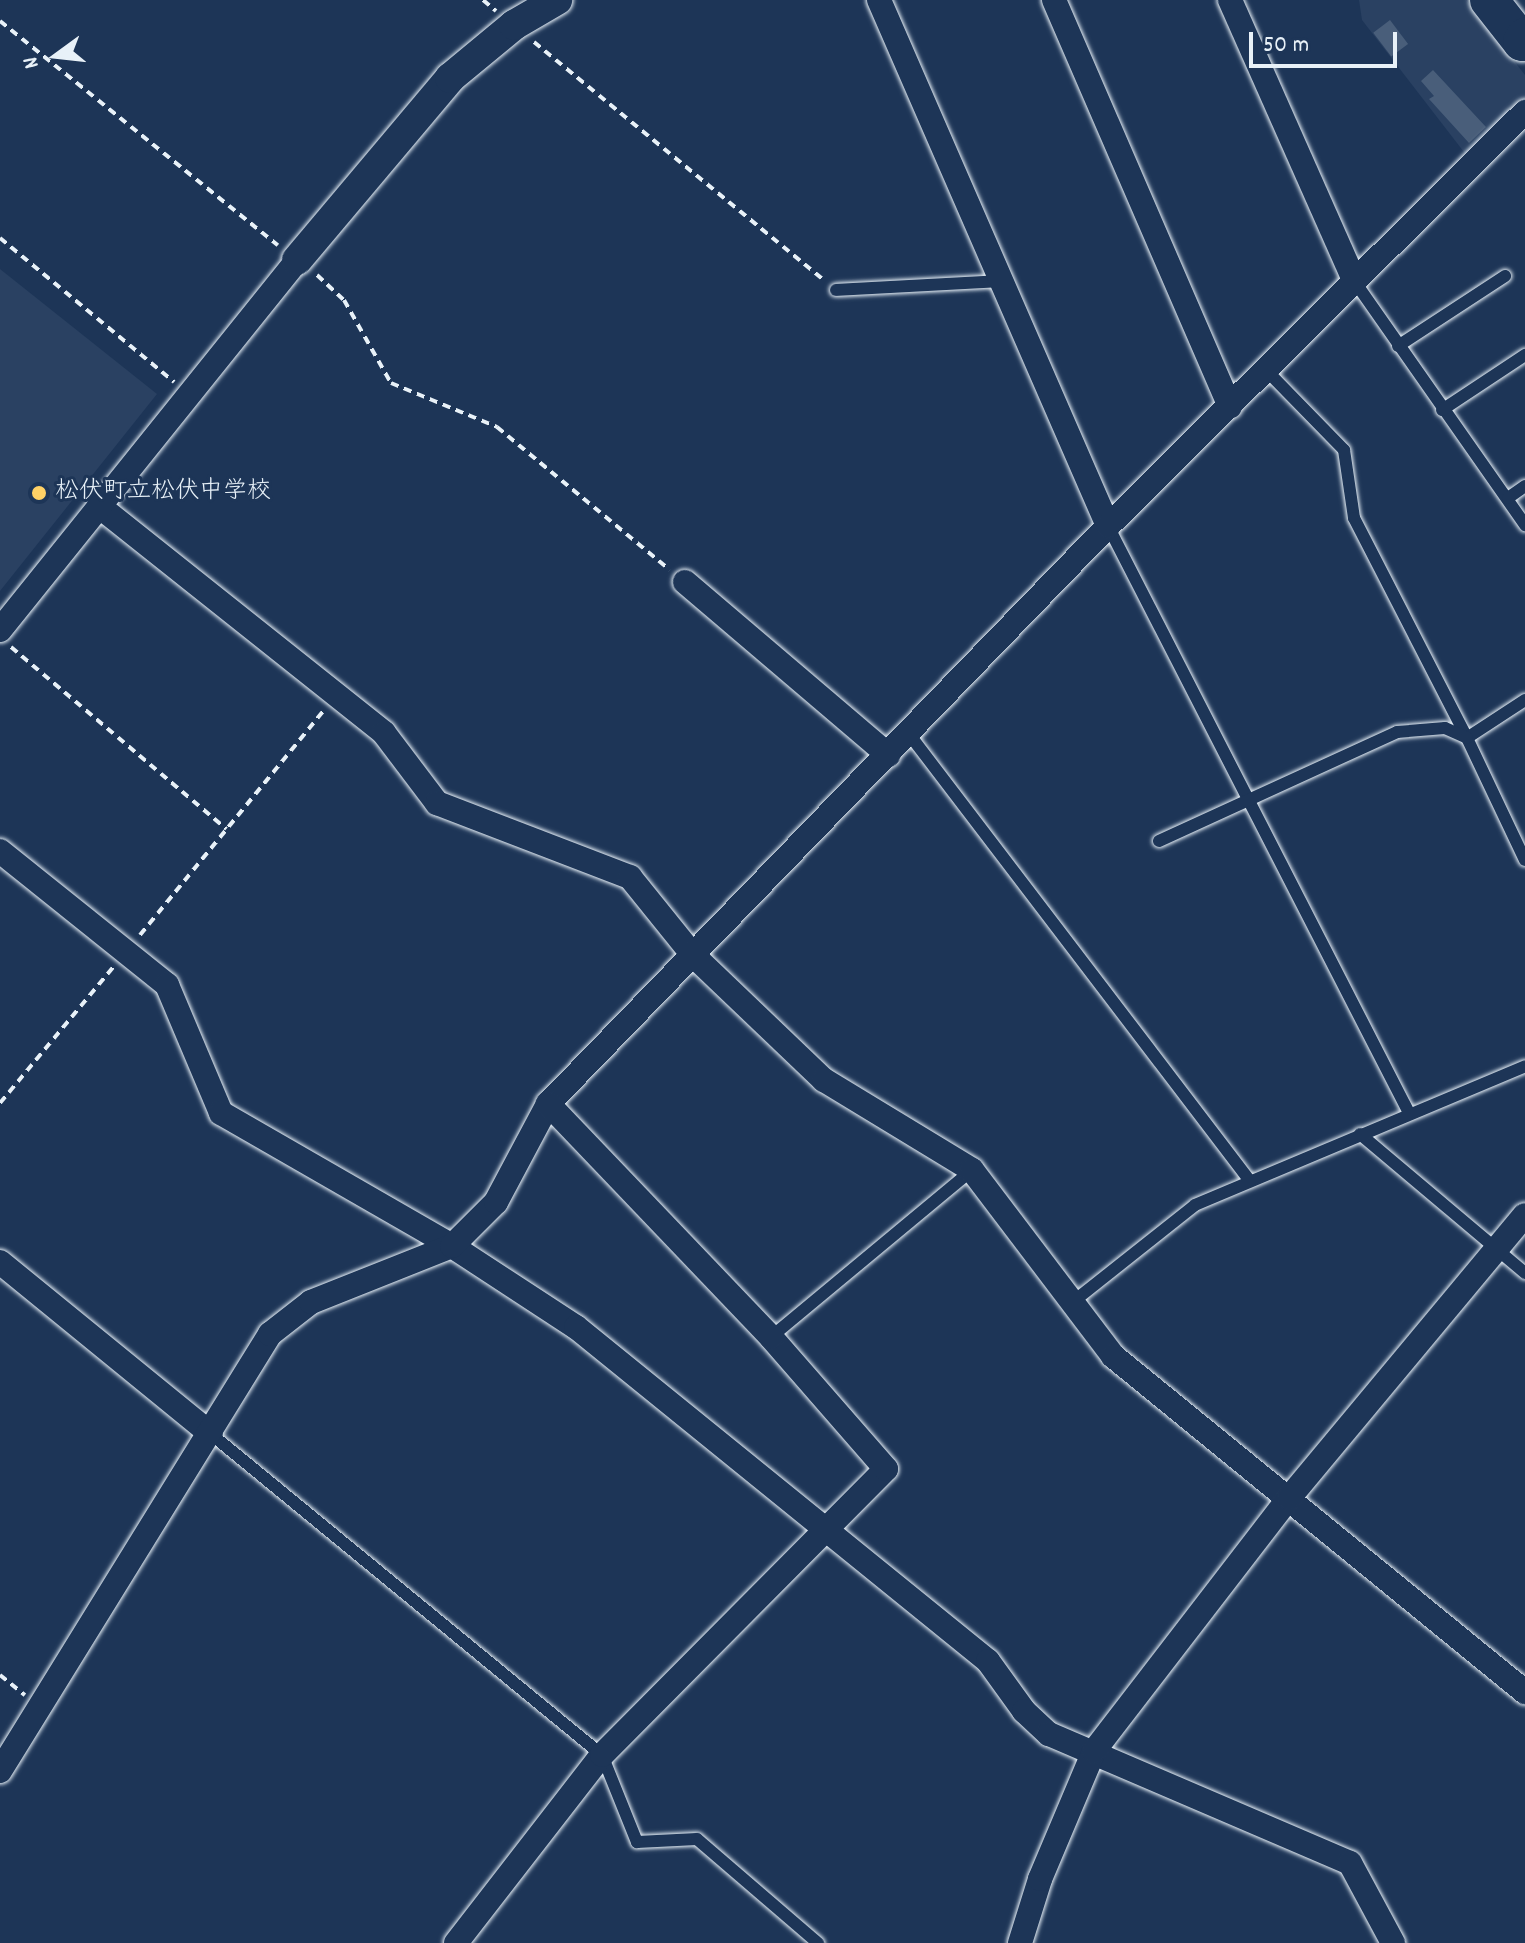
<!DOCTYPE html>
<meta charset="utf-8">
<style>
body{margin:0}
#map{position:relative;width:1525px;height:1943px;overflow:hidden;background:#1d3557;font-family:Dekko,"Klee One",sans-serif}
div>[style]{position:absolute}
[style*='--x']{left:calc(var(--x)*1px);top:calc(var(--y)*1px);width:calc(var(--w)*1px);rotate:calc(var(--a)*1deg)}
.built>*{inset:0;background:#2a4162}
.building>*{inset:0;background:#495e7a;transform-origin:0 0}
.path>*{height:4px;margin-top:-2px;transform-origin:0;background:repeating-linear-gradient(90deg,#e8f1f8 0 8px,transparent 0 14px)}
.roads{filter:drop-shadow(0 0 2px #e8f1f8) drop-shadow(0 0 2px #e8f1f8)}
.service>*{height:12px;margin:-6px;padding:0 6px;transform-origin:6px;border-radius:6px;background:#1d3557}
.minor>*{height:24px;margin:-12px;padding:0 12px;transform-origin:12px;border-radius:12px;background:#1d3557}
.tertiary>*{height:30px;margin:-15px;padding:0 15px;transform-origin:15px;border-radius:15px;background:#1d3557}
.primary>*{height:38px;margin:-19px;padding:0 19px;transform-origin:19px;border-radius:19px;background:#1d3557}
.dots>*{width:22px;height:22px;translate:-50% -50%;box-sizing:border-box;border:4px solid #1d3557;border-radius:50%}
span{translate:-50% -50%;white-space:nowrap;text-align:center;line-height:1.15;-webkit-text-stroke:6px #1d3557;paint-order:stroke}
.poi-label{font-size:24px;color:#e8f1f8}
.left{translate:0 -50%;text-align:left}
.north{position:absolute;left:16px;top:16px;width:80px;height:80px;-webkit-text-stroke:6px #1d3557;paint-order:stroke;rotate:255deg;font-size:22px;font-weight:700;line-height:32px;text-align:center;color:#e8f1f8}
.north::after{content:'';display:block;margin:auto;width:28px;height:36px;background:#e8f1f8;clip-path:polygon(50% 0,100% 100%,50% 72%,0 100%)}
.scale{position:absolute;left:1249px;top:32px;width:148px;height:36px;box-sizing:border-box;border:4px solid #e8f1f8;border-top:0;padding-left:10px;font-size:24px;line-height:28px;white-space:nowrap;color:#e8f1f8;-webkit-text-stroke:6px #1d3557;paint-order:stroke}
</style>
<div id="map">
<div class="built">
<i style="clip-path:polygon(1359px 0,1466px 0,1525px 75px,1525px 98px,1467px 156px,1362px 20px)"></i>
<i style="clip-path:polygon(0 269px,157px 394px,0 591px)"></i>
</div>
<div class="building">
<i style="left:1390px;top:20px;width:30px;height:21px;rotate:53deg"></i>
<i style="clip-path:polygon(1433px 70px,1486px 127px,1469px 143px,1429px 99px,1434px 96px,1421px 81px)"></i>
</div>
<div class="path">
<i style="--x:483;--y:0;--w:17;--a:40"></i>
<i style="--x:0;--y:21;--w:357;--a:38.9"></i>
<i style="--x:534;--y:42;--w:375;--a:39.4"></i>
<i style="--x:0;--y:238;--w:226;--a:39.6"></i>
<i style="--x:317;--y:275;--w:37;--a:43"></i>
<i style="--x:344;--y:300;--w:95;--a:60.5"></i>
<i style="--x:391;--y:383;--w:115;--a:22.5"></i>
<i style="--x:497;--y:427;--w:224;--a:39.6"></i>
<i style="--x:11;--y:647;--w:282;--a:40.2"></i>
<i style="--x:140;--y:935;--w:291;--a:-50.7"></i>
<i style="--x:0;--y:1103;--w:178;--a:-50.2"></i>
<i style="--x:0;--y:1675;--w:32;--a:39"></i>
</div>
<div class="roads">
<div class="service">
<i style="--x:1355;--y:282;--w:297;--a:55"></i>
<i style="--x:836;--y:290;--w:165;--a:-3.1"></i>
<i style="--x:1398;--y:346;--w:128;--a:-33.2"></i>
<i style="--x:1266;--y:370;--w:112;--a:45.7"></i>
<i style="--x:1344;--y:450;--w:69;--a:81.6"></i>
<i style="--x:1354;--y:518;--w:247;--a:62.8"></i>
<i style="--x:1442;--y:410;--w:100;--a:-33.5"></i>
<i style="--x:1508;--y:498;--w:21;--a:-35"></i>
<i style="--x:1108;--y:526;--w:657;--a:62.85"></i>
<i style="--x:1525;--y:700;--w:69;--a:146.8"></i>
<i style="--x:1467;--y:738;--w:135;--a:64.6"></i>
<i style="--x:909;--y:734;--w:562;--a:52.66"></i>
<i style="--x:1159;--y:841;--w:262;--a:-24.6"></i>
<i style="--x:1397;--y:732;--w:48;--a:-4.8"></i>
<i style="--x:1445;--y:728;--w:24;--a:24"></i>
<i style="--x:1360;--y:1134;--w:216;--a:40.1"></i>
<i style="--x:1074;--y:1301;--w:154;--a:-38.4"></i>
<i style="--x:1195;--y:1205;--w:358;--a:-22.8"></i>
<i style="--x:771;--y:1337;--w:261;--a:-39.7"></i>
<i style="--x:211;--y:1434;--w:506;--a:39.39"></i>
<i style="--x:602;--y:1755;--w:94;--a:68.1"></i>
<i style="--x:637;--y:1842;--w:60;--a:-2.9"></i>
<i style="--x:697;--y:1839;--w:160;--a:40.7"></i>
</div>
<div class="minor">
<i style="--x:879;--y:0;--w:574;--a:66.47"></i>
<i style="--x:1054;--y:0;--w:443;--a:66.6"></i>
<i style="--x:1230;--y:0;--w:308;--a:66.1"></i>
<i style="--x:99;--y:506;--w:364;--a:38.5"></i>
<i style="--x:384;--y:733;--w:88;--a:52.9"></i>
<i style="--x:437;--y:803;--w:207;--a:21"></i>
<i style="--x:630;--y:877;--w:100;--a:51.1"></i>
<i style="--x:693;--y:955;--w:181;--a:43.7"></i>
<i style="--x:824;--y:1080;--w:173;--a:31.3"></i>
<i style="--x:972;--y:1170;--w:233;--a:52.8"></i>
<i style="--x:1113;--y:1356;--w:532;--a:39.2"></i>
<i style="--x:685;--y:582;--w:267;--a:40.4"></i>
<i style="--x:0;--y:630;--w:474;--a:-51.2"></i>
<i style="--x:0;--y:851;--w:214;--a:38.7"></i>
<i style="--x:167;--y:985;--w:139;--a:67.1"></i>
<i style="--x:221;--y:1113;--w:267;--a:29.9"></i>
<i style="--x:452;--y:1246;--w:148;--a:33.2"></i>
<i style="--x:576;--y:1327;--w:530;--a:39.03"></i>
<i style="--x:988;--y:1661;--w:62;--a:54.2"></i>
<i style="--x:1024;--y:1711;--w:34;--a:43"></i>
<i style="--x:1049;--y:1734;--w:327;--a:23.2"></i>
<i style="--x:1350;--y:1863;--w:91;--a:61.7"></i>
<i style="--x:0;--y:1262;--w:272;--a:39.2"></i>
<i style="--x:0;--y:1771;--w:514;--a:-58.29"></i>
<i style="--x:270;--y:1334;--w:52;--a:-38"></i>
<i style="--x:311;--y:1302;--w:152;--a:-21.7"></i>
<i style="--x:452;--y:1246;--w:62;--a:-45"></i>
<i style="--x:496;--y:1202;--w:111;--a:-62"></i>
<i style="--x:548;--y:1104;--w:805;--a:-45.91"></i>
<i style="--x:1108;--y:526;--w:588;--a:-44.79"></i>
<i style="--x:456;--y:1943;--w:238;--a:-52.2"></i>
<i style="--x:602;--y:1755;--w:403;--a:-45.2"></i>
<i style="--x:886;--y:1469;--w:175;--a:-131.1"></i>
<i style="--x:771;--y:1337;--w:323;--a:-133.7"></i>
<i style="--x:1020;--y:1943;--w:67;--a:-72.6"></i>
<i style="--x:1040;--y:1879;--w:139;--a:-67.1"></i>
<i style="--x:1094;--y:1751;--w:319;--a:-52.4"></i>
<i style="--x:1289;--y:1498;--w:368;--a:-50.2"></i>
</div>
<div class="tertiary">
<i style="--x:297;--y:260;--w:238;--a:-49.9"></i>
<i style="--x:450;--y:78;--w:83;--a:-39.6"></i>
<i style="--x:514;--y:25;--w:50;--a:-30.2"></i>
</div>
<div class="primary">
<i style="--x:1489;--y:0;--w:53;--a:51.8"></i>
<i style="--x:1522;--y:42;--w:6;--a:-59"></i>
</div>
</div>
<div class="dots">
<i style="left:39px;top:493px;background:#ffd166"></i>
</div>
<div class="poi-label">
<span class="left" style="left:55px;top:493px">松伏町立松伏中学校</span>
</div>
<div class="north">N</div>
<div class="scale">50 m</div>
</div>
